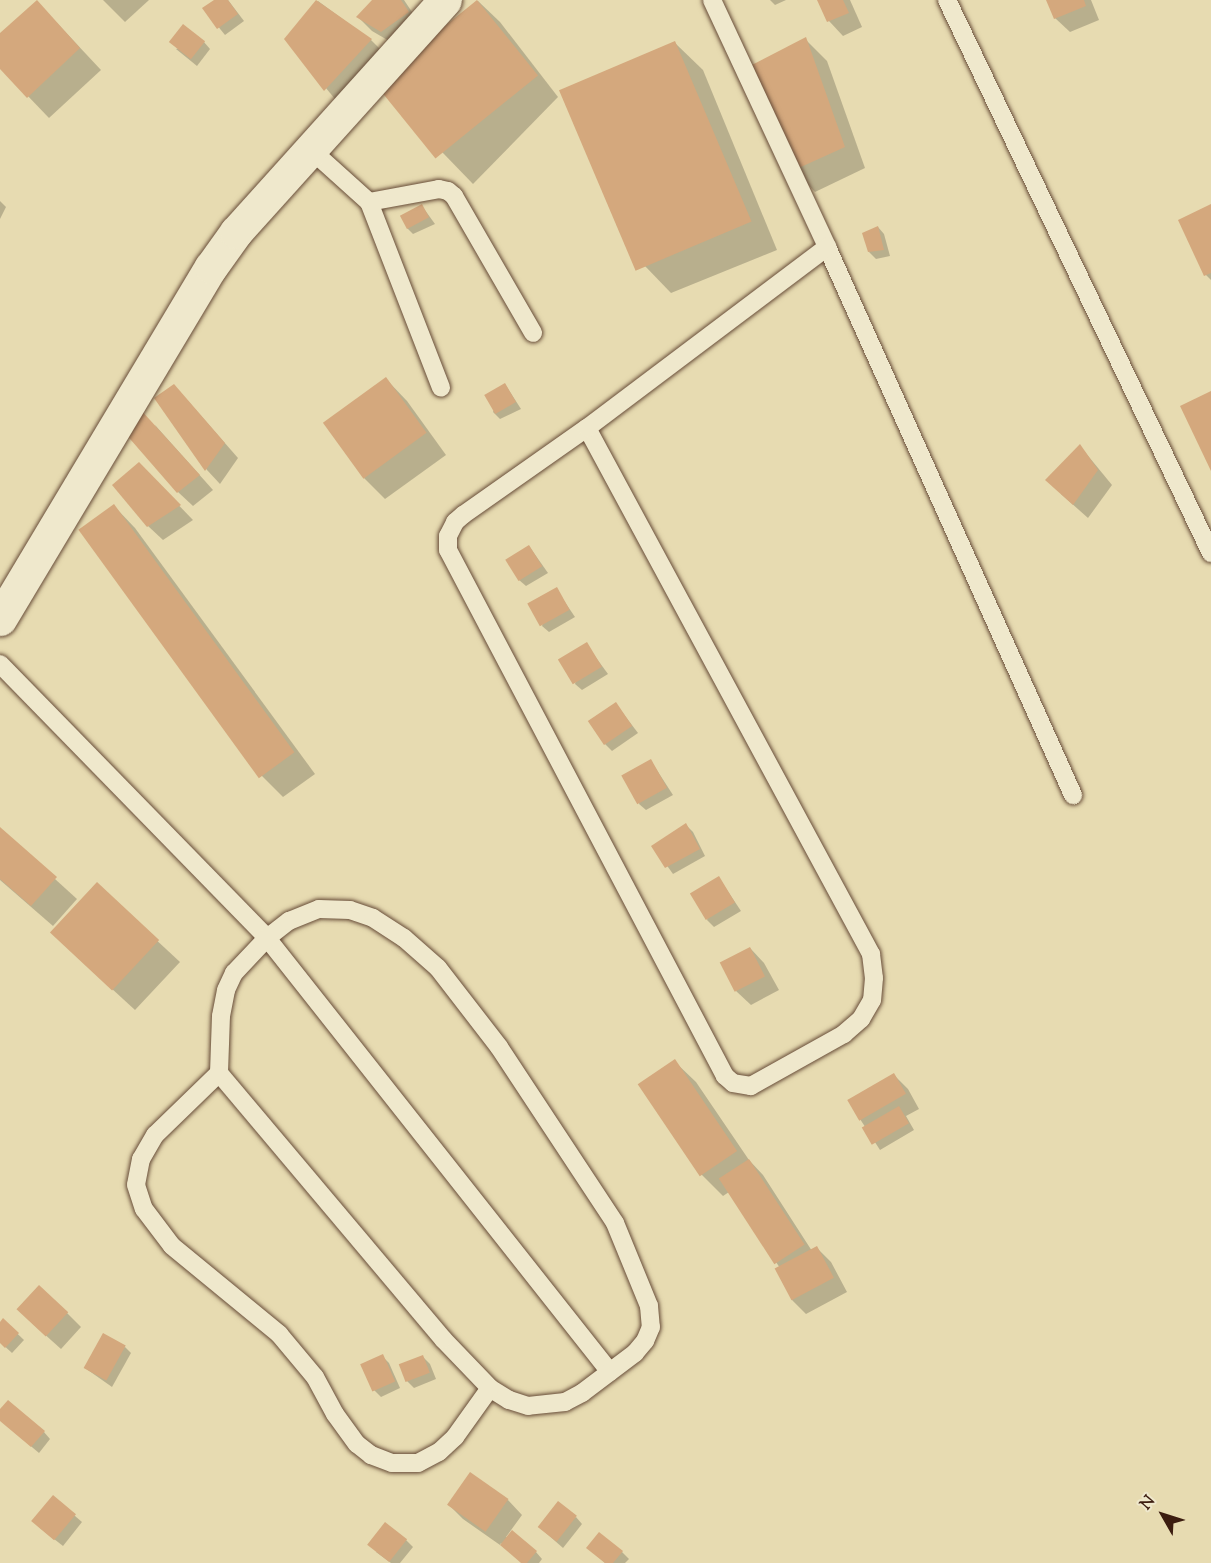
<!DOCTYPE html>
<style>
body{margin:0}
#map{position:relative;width:1211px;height:1563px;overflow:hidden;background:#e7dbb1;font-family:"Sorts Mill Goudy",serif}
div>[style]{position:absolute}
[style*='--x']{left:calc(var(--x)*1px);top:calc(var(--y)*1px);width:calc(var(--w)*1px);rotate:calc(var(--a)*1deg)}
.shadow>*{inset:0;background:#0003}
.building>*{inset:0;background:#d4a87d;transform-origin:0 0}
.roads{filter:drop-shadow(0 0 2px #674c38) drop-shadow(0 0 2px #674c38)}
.lane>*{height:18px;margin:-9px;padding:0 9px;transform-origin:9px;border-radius:9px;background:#efe8cc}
.street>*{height:33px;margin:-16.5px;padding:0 16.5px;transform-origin:16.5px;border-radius:16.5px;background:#efe8cc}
span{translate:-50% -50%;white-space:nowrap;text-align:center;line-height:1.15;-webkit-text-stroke:4.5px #efe8cc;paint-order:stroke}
.north{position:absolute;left:1133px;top:1485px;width:60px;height:60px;-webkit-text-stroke:4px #efe8cc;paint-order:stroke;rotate:309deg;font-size:16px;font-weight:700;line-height:24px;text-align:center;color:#3c1d10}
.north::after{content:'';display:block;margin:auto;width:21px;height:27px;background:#3c1d10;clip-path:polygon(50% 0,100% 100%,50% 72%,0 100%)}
</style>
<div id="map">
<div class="shadow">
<i style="clip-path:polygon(103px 0,149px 0,125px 22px)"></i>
<i style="clip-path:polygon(216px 0,228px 0,244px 21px,225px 35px,204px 9px)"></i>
<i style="clip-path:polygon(374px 0,404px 0,422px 27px,396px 45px,372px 31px,358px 17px)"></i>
<i style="clip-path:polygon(770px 0,786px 0,775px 5px)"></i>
<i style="clip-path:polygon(819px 0,850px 0,862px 27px,843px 36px,829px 21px)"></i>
<i style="clip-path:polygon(1048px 0,1091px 0,1099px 20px,1070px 32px,1055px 18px)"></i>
<i style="clip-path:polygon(318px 1px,371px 40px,385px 54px,339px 104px,286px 39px)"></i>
<i style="clip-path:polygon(478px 1px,500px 22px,558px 97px,473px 184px,383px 91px)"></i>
<i style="clip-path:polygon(57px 23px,101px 70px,49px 118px,0 67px,0 35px)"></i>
<i style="clip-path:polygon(805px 39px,827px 61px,865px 168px,815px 192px,794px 170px)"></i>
<i style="clip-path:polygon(204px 42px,210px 49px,197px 66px,176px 49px)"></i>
<i style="clip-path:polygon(675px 43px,703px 70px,777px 250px,671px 293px,644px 265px)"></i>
<i style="clip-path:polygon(0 201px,6px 207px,0 219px)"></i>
<i style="clip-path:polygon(422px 206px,435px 224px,413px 234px,407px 228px)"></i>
<i style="clip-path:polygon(1211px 206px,1211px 280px,1206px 275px)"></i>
<i style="clip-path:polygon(878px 227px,884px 234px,890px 256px,876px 259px,869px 252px)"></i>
<i style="clip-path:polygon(386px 379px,407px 401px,446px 455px,385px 499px,364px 478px)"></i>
<i style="clip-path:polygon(505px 384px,521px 409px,500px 419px,493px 412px)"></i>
<i style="clip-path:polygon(156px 398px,188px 401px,238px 458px,220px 484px,207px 470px)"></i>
<i style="clip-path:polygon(155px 425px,213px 490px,193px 506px,178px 492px)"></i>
<i style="clip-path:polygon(1080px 446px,1112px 485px,1088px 518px,1061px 494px)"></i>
<i style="clip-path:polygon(139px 464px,193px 520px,163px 540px,148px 526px)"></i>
<i style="clip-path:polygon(114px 506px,135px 528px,315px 774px,283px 797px,262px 776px)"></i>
<i style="clip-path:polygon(529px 546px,548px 573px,526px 586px,519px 580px)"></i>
<i style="clip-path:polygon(556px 589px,575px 617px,549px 632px,542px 626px)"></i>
<i style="clip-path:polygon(586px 644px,608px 674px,582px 690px,575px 684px)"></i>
<i style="clip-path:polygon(616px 704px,638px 733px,612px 751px,605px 744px)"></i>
<i style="clip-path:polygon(651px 761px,673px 795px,646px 810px,639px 804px)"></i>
<i style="clip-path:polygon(686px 825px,693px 832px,705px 856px,673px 874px,653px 846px)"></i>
<i style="clip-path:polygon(0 829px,77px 899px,53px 926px,0 880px)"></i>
<i style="clip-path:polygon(719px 878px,741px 911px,714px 927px,707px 920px)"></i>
<i style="clip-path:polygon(97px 885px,180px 962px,135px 1010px,74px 954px)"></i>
<i style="clip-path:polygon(750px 948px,764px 963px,779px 990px,751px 1005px,736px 991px)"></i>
<i style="clip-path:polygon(674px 1061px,696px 1082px,749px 1160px,763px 1175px,812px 1251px,817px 1248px,831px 1262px,847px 1292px,806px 1314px,792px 1300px,780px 1268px,729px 1192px,723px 1196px,702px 1175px)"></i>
<i style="clip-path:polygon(894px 1075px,908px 1089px,919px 1109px,906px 1116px,914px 1130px,880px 1150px,860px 1119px)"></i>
<i style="clip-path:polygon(67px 1313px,81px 1327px,61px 1349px,32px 1323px)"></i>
<i style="clip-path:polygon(3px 1320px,24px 1340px,12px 1353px,0 1342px,0 1324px)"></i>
<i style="clip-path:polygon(125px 1347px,131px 1353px,112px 1387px,85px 1368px)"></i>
<i style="clip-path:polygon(382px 1356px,389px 1363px,400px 1388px,381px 1397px,374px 1390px)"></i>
<i style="clip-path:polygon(423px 1357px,430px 1364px,436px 1379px,414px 1388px,407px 1381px)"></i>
<i style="clip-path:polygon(0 1411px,44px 1432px,50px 1439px,39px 1453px,0 1420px)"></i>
<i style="clip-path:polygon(53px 1497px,82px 1522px,63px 1546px,40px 1528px)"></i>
<i style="clip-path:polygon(508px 1500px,522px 1515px,506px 1537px,536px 1552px,542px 1559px,539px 1563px,522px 1563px,501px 1543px,500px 1545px,463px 1519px,448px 1504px)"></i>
<i style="clip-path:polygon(576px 1517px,582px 1524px,563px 1548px,546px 1533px)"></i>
<i style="clip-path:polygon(406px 1540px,413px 1547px,400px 1563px,391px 1563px,376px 1552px)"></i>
<i style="clip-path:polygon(588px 1548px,622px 1552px,629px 1559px,625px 1563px,605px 1563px)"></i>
</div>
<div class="building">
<i style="clip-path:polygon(37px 0,80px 48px,27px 98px,0 69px,0 33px)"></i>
<i style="clip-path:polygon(214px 0,228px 0,238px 14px,217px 29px,202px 8px)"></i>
<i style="clip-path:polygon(316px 0,372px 39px,324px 91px,284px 39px)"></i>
<i style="clip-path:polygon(372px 0,401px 0,409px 12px,381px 32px,356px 17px)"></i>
<i style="left:477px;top:0;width:97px;height:132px;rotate:51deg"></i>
<i style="clip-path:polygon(817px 0,843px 0,849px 13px,827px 22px)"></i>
<i style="clip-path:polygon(1046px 0,1084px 0,1086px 6px,1054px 19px)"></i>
<i style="left:183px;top:24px;width:28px;height:23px;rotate:38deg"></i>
<i style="clip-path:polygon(806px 37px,845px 147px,792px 171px,744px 69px)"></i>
<i style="left:675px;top:41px;width:196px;height:126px;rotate:67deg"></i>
<i style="left:422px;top:204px;width:15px;height:25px;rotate:62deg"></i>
<i style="clip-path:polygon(1211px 204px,1211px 273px,1204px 276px,1178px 220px)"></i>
<i style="clip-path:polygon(878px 226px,884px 250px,868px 252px,862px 233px)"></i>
<i style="left:386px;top:377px;width:69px;height:78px;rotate:54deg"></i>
<i style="left:505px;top:383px;width:22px;height:24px;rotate:60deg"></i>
<i style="clip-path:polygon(174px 384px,225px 443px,205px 471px,154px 398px)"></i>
<i style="clip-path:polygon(1211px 391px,1211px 471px,1180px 406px)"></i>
<i style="clip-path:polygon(140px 409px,200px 475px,177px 493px,124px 432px)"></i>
<i style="clip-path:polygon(1080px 444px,1098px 470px,1073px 505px,1045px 480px)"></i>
<i style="clip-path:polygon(139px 462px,181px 505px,147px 527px,112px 485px)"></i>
<i style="left:114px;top:504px;width:307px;height:44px;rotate:54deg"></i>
<i style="left:529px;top:545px;width:25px;height:28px;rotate:58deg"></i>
<i style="left:557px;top:587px;width:26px;height:34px;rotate:61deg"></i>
<i style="left:587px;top:642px;width:29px;height:34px;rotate:59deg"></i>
<i style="left:616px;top:702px;width:29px;height:34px;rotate:56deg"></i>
<i style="left:651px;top:759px;width:33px;height:34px;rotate:61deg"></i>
<i style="clip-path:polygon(686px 823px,700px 849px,665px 868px,651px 846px)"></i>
<i style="clip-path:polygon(0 827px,57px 877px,31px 906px,0 879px)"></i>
<i style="left:719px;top:876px;width:31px;height:34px;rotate:59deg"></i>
<i style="left:97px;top:882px;width:85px;height:69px;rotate:43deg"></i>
<i style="left:750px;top:947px;width:33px;height:34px;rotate:63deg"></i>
<i style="left:675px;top:1059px;width:111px;height:45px;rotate:56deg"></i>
<i style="left:894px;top:1073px;width:24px;height:54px;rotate:60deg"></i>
<i style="left:899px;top:1106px;width:20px;height:43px;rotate:60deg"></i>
<i style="left:749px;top:1159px;width:102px;height:36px;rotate:57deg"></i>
<i style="left:817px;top:1246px;width:36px;height:48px;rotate:62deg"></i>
<i style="left:39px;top:1285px;width:40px;height:33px;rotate:43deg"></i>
<i style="clip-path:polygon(3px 1318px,19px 1333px,5px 1348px,0 1343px,0 1322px)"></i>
<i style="left:103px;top:1333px;width:26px;height:40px;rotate:29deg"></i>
<i style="left:383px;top:1354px;width:30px;height:25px;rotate:66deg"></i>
<i style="left:423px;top:1355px;width:19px;height:26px;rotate:69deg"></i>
<i style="clip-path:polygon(8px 1400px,45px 1431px,31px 1447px,0 1421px,0 1409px)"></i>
<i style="left:470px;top:1472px;width:47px;height:40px;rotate:35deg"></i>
<i style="left:53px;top:1495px;width:30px;height:34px;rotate:40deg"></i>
<i style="left:558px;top:1501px;width:24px;height:33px;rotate:38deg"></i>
<i style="left:385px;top:1522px;width:28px;height:29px;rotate:38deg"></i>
<i style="clip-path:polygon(512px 1530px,537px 1551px,527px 1563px,521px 1563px,500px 1545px)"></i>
<i style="clip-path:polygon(599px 1532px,623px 1551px,613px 1563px,605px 1563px,586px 1548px)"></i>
</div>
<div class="roads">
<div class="lane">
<i style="--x:712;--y:0;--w:272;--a:65"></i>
<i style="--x:827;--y:247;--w:601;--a:65.82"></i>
<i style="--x:947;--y:0;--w:613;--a:64.48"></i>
<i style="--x:309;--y:148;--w:81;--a:42"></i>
<i style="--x:369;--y:202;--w:71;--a:-10.5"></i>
<i style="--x:439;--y:189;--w:9;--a:13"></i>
<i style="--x:448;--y:191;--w:8;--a:40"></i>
<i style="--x:454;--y:196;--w:158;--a:60"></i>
<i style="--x:369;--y:202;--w:199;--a:68.8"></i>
<i style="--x:587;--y:428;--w:598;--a:61.63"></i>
<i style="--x:871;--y:954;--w:24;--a:83"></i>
<i style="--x:874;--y:978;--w:22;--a:95"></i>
<i style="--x:872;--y:1000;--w:22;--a:120"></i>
<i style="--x:861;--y:1019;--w:23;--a:139"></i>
<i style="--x:844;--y:1034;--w:107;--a:150.8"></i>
<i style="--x:751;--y:1086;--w:18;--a:-171"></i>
<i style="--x:733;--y:1083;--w:11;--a:-139"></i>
<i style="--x:725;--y:1076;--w:594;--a:-117.77"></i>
<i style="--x:448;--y:550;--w:14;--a:-90"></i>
<i style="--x:448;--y:536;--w:16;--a:-63"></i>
<i style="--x:455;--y:522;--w:11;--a:-41"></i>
<i style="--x:463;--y:515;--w:151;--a:-35.1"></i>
<i style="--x:587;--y:428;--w:301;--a:-37"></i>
<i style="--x:0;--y:664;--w:383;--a:45.7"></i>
<i style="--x:267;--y:938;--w:553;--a:51.68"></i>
<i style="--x:319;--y:909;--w:31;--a:2"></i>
<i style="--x:350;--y:910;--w:24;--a:19"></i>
<i style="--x:373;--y:918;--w:37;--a:33"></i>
<i style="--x:404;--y:938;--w:45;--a:41.4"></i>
<i style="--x:438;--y:968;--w:100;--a:52.3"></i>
<i style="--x:499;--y:1047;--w:211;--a:56.6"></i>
<i style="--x:615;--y:1223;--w:90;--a:67.7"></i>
<i style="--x:649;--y:1306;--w:21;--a:85"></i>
<i style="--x:651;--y:1327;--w:15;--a:113"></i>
<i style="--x:645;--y:1341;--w:16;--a:130"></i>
<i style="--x:635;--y:1353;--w:66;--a:143"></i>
<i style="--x:582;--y:1393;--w:19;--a:152"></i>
<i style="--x:565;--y:1402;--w:37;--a:174"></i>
<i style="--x:528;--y:1406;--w:20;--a:-162"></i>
<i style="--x:509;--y:1400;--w:22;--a:-148"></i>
<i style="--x:490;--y:1388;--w:68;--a:-133.8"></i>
<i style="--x:443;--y:1339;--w:348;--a:-130.1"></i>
<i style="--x:219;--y:1073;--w:57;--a:-88"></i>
<i style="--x:221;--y:1016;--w:26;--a:-79"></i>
<i style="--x:226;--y:990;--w:19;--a:-65"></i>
<i style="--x:234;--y:973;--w:48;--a:-46.7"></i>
<i style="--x:267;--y:938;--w:28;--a:-38"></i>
<i style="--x:289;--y:921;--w:32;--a:-22"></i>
<i style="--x:219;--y:1073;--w:89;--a:135.9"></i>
<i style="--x:155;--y:1135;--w:28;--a:120"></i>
<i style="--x:141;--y:1159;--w:26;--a:101"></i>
<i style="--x:136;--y:1185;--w:25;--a:72"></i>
<i style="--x:144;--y:1209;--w:46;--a:52.9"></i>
<i style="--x:172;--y:1246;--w:139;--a:39.4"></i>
<i style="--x:279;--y:1334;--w:56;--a:50.1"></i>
<i style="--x:315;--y:1377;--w:42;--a:61.6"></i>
<i style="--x:335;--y:1414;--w:37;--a:54"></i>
<i style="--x:357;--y:1444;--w:18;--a:38"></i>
<i style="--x:371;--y:1455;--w:22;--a:21"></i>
<i style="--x:392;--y:1463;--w:26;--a:0"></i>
<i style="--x:418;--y:1463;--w:24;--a:-28"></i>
<i style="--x:439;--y:1452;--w:22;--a:-43"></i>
<i style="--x:455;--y:1437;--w:60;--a:-54.5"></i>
</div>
<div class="street">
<i style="--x:0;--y:619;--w:410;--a:-59.1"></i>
<i style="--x:211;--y:267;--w:43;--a:-54.5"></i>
<i style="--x:236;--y:232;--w:312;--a:-48"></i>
</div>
</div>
<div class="north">N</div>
</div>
